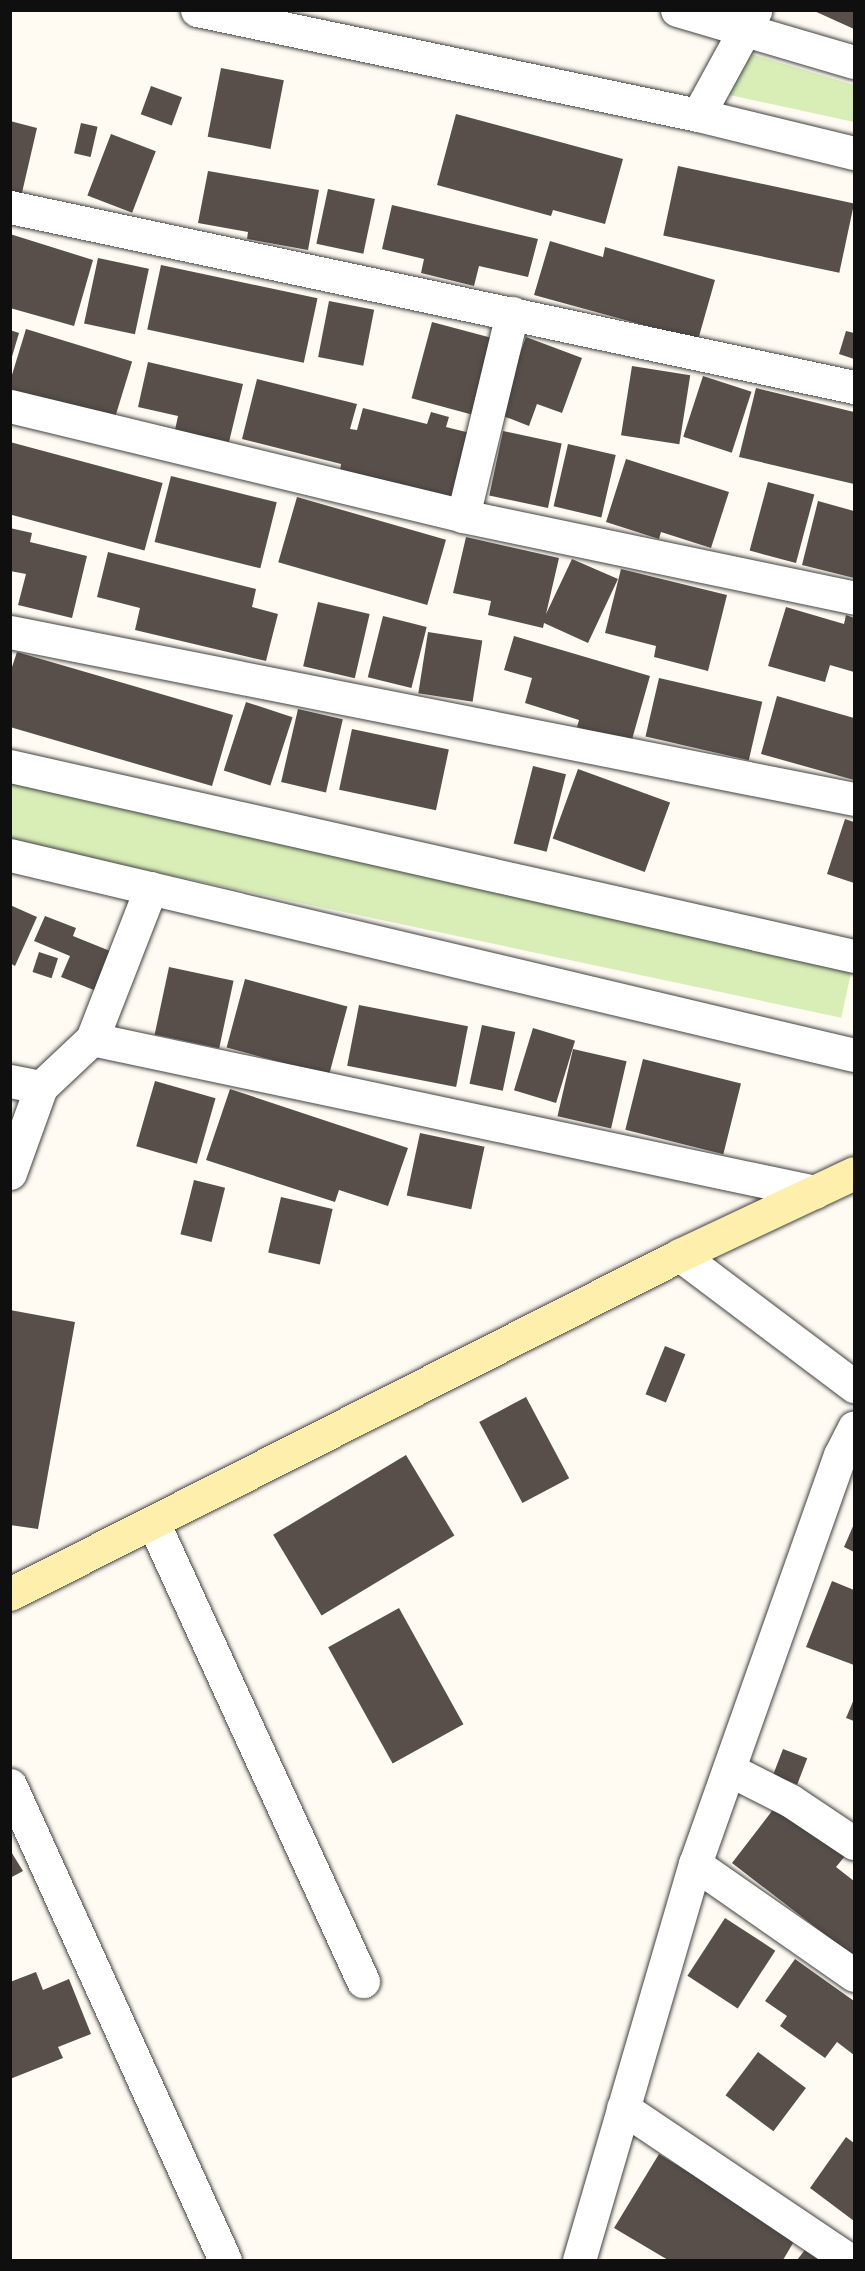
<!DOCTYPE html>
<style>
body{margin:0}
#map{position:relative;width:865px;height:2271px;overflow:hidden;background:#fffbf2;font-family:Literata,serif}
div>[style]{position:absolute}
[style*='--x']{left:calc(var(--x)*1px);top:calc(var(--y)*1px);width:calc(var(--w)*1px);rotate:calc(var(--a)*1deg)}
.green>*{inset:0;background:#d8eeb6;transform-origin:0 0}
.building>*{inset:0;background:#594f4a;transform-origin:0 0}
.roads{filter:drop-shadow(0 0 2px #424242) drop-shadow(0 0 2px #424242)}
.street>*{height:33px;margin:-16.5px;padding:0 16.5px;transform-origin:16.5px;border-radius:16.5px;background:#fff}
.secondary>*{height:33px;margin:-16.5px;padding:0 16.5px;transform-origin:16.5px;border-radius:16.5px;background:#ffefad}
span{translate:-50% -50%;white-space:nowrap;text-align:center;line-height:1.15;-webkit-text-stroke:6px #fff;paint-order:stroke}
.frame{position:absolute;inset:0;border:12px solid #0f0f0f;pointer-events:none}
</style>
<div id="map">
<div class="green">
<i style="clip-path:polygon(741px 51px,854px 85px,854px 122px,725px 94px)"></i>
<i style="left:11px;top:783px;width:861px;height:57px;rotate:12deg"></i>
</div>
<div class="building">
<i style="clip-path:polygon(812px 10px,854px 10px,854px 29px)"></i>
<i style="left:221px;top:68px;width:64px;height:70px;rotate:11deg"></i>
<i style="left:151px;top:86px;width:33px;height:30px;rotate:20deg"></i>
<i style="clip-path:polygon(456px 114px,623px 159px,605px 224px,553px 210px,551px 216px,437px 185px)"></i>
<i style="clip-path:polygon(10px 121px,37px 128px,21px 197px,10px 194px)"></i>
<i style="left:81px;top:123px;width:17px;height:31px;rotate:13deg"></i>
<i style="left:111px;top:134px;width:48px;height:66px;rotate:21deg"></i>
<i style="left:678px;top:166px;width:180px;height:71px;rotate:12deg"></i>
<i style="clip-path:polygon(208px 171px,319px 190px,308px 250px,247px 239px,248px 232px,198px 223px)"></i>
<i style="left:328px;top:189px;width:48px;height:56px;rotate:12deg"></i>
<i style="clip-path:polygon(392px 205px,538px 239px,528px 277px,479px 266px,474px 286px,421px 273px,424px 259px,382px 249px)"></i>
<i style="clip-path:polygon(10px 234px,93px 260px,74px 326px,10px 308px)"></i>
<i style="clip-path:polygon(550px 241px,603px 257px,605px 247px,715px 280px,698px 340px,534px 295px)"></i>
<i style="left:98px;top:258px;width:52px;height:67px;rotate:12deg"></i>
<i style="left:161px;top:265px;width:160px;height:66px;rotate:12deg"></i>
<i style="left:329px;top:301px;width:46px;height:57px;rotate:11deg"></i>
<i style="left:432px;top:322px;width:65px;height:79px;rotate:15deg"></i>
<i style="left:26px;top:329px;width:111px;height:64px;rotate:17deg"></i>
<i style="clip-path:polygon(10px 330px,19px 333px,11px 360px,10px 360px)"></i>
<i style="clip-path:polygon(846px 331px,854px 333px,854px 359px,839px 354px)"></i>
<i style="clip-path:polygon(526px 337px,582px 358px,562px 413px,537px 404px,529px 426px,498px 414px)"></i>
<i style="clip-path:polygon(148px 362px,243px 384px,229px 442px,175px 430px,178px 416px,138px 407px)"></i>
<i style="left:632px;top:366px;width:59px;height:70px;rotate:9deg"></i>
<i style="left:703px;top:376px;width:51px;height:64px;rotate:18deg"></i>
<i style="clip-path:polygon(257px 379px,357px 404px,350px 429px,357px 430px,363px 408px,427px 424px,431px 412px,449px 417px,446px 427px,474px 434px,457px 500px,340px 471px,341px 464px,242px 439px)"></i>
<i style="clip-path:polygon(756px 388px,854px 412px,854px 484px,739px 457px)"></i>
<i style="left:503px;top:431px;width:60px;height:66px;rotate:12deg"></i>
<i style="left:10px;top:442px;width:158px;height:70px;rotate:15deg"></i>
<i style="left:568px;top:444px;width:49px;height:64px;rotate:13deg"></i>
<i style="clip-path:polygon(626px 459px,729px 492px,711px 548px,661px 532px,659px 539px,606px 522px)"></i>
<i style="left:171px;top:476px;width:109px;height:68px;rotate:14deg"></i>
<i style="left:768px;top:482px;width:48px;height:71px;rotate:15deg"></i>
<i style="left:297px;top:497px;width:155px;height:68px;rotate:16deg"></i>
<i style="clip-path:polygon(818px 501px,854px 511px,854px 578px,802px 565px)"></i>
<i style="clip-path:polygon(10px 528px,32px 533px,30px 542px,87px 556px,72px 618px,18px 605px,26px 574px,10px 571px)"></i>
<i style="clip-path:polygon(466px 537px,559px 558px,546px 614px,572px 559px,618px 579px,588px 643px,544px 623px,543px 628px,488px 615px,491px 601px,453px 593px)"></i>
<i style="clip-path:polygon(108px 552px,256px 589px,252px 607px,278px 614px,266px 661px,135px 630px,140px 608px,97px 597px)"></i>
<i style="clip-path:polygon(621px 569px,727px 595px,708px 671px,654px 657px,656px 646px,605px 633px)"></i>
<i style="left:318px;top:602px;width:53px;height:66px;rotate:13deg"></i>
<i style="clip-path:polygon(786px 607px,844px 624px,846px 615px,854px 618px,854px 672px,830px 665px,825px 682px,768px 666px)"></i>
<i style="left:383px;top:616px;width:45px;height:63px;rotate:14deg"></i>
<i style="left:428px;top:632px;width:55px;height:62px;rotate:9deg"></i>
<i style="clip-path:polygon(514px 636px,650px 676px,631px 743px,577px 727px,579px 720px,525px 703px,532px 678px,504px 670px)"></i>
<i style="clip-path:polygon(17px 652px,233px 715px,212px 786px,10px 727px,10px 673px)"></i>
<i style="left:659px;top:678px;width:106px;height:60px;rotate:13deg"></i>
<i style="clip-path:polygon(777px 696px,854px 718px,854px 780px,761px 754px)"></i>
<i style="left:246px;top:702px;width:49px;height:72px;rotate:18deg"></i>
<i style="left:298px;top:709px;width:46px;height:75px;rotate:13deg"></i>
<i style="left:352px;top:729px;width:99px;height:62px;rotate:12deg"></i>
<i style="left:533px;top:766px;width:34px;height:80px;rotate:14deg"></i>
<i style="left:578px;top:769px;width:98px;height:74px;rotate:20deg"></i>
<i style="clip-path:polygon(845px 819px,854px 822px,854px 883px,827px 874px)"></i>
<i style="clip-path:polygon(10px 905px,37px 917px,15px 966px,10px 963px)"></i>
<i style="clip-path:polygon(45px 916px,76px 928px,73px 936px,115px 953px,99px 992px,61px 977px,70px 956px,34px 941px)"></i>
<i style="left:39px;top:952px;width:20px;height:21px;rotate:18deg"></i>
<i style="left:169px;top:967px;width:66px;height:69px;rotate:12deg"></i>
<i style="left:245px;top:979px;width:106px;height:71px;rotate:15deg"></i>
<i style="left:359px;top:1005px;width:111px;height:62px;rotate:11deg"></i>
<i style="left:482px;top:1025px;width:34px;height:60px;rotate:12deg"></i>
<i style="left:533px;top:1028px;width:44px;height:65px;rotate:17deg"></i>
<i style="left:573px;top:1049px;width:55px;height:69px;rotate:13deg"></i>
<i style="left:643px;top:1059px;width:101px;height:73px;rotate:14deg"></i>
<i style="left:155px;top:1081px;width:63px;height:68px;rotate:16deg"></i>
<i style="clip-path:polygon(230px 1089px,408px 1148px,388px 1206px,339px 1190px,335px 1202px,206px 1160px)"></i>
<i style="left:420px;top:1133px;width:66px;height:64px;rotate:12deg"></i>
<i style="left:194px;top:1180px;width:32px;height:56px;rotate:14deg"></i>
<i style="left:281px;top:1197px;width:53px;height:57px;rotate:13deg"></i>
<i style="clip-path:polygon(10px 1310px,75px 1322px,38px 1529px,10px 1525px)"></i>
<i style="left:665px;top:1346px;width:22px;height:52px;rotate:22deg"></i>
<i style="left:526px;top:1397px;width:92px;height:53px;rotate:62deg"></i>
<i style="left:406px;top:1455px;width:94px;height:155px;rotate:59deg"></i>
<i style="clip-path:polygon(854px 1524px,854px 1552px,844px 1547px)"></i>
<i style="clip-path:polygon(832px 1581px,854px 1590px,854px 1665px,806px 1647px)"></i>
<i style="left:399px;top:1608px;width:133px;height:81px;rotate:61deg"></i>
<i style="clip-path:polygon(854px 1699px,854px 1721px,846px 1718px)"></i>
<i style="left:783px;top:1749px;width:26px;height:28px;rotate:21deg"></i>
<i style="clip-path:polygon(782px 1798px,850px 1850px,836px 1867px,854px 1881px,854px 1957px,732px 1863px)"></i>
<i style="clip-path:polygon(10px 1850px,23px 1871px,10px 1878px)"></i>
<i style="left:725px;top:1918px;width:60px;height:69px;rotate:33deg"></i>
<i style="clip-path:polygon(795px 1959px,854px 2001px,854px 2055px,837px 2042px,825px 2058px,780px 2026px,787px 2016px,765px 2001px)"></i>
<i style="clip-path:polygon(36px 1972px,43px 1990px,69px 1979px,91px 2034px,58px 2047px,63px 2058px,10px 2079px,10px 1982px)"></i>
<i style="left:758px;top:2052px;width:60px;height:54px;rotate:37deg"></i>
<i style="clip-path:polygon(846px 2137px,854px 2143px,854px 2221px,810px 2188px)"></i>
<i style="clip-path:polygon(659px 2154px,796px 2238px,783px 2260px,668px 2260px,614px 2228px)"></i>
<i style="clip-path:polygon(812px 2241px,837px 2260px,797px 2260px)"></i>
</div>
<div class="roads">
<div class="street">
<i style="--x:197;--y:10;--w:512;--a:11.84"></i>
<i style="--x:698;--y:115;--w:161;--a:13.7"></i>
<i style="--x:677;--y:10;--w:184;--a:16.4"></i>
<i style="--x:698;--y:115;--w:119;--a:-61.3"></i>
<i style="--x:10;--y:207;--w:863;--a:12.04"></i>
<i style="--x:10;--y:406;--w:466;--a:13.6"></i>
<i style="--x:463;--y:516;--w:400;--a:11.8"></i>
<i style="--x:463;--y:516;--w:209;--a:-76.4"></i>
<i style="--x:10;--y:632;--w:860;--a:11.19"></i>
<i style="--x:10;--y:766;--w:865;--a:12.69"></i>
<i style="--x:10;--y:855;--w:867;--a:13.33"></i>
<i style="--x:92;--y:1039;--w:739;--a:11.95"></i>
<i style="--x:10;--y:1081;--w:32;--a:11"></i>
<i style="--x:10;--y:1173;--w:91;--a:-70.2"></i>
<i style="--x:41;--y:1087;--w:70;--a:-43.3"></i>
<i style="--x:92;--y:1039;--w:162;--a:-68.7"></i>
<i style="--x:680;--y:1255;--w:218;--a:37"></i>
<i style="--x:153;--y:1522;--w:505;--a:65.42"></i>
<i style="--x:730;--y:1770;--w:68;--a:26.9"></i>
<i style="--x:791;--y:1801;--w:76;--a:33.7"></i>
<i style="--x:10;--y:1785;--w:521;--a:65.65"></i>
<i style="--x:695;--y:1864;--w:194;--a:34.9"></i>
<i style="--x:623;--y:2108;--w:272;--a:33.9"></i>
<i style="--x:579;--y:2260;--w:413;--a:-73.7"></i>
<i style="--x:695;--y:1864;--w:434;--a:-70.5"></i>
<i style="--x:840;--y:1455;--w:31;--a:-63"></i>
</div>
<div class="secondary">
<i style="--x:10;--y:1594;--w:751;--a:-26.84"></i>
<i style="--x:680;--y:1255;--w:192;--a:-25.2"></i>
</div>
</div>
<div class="frame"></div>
</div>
